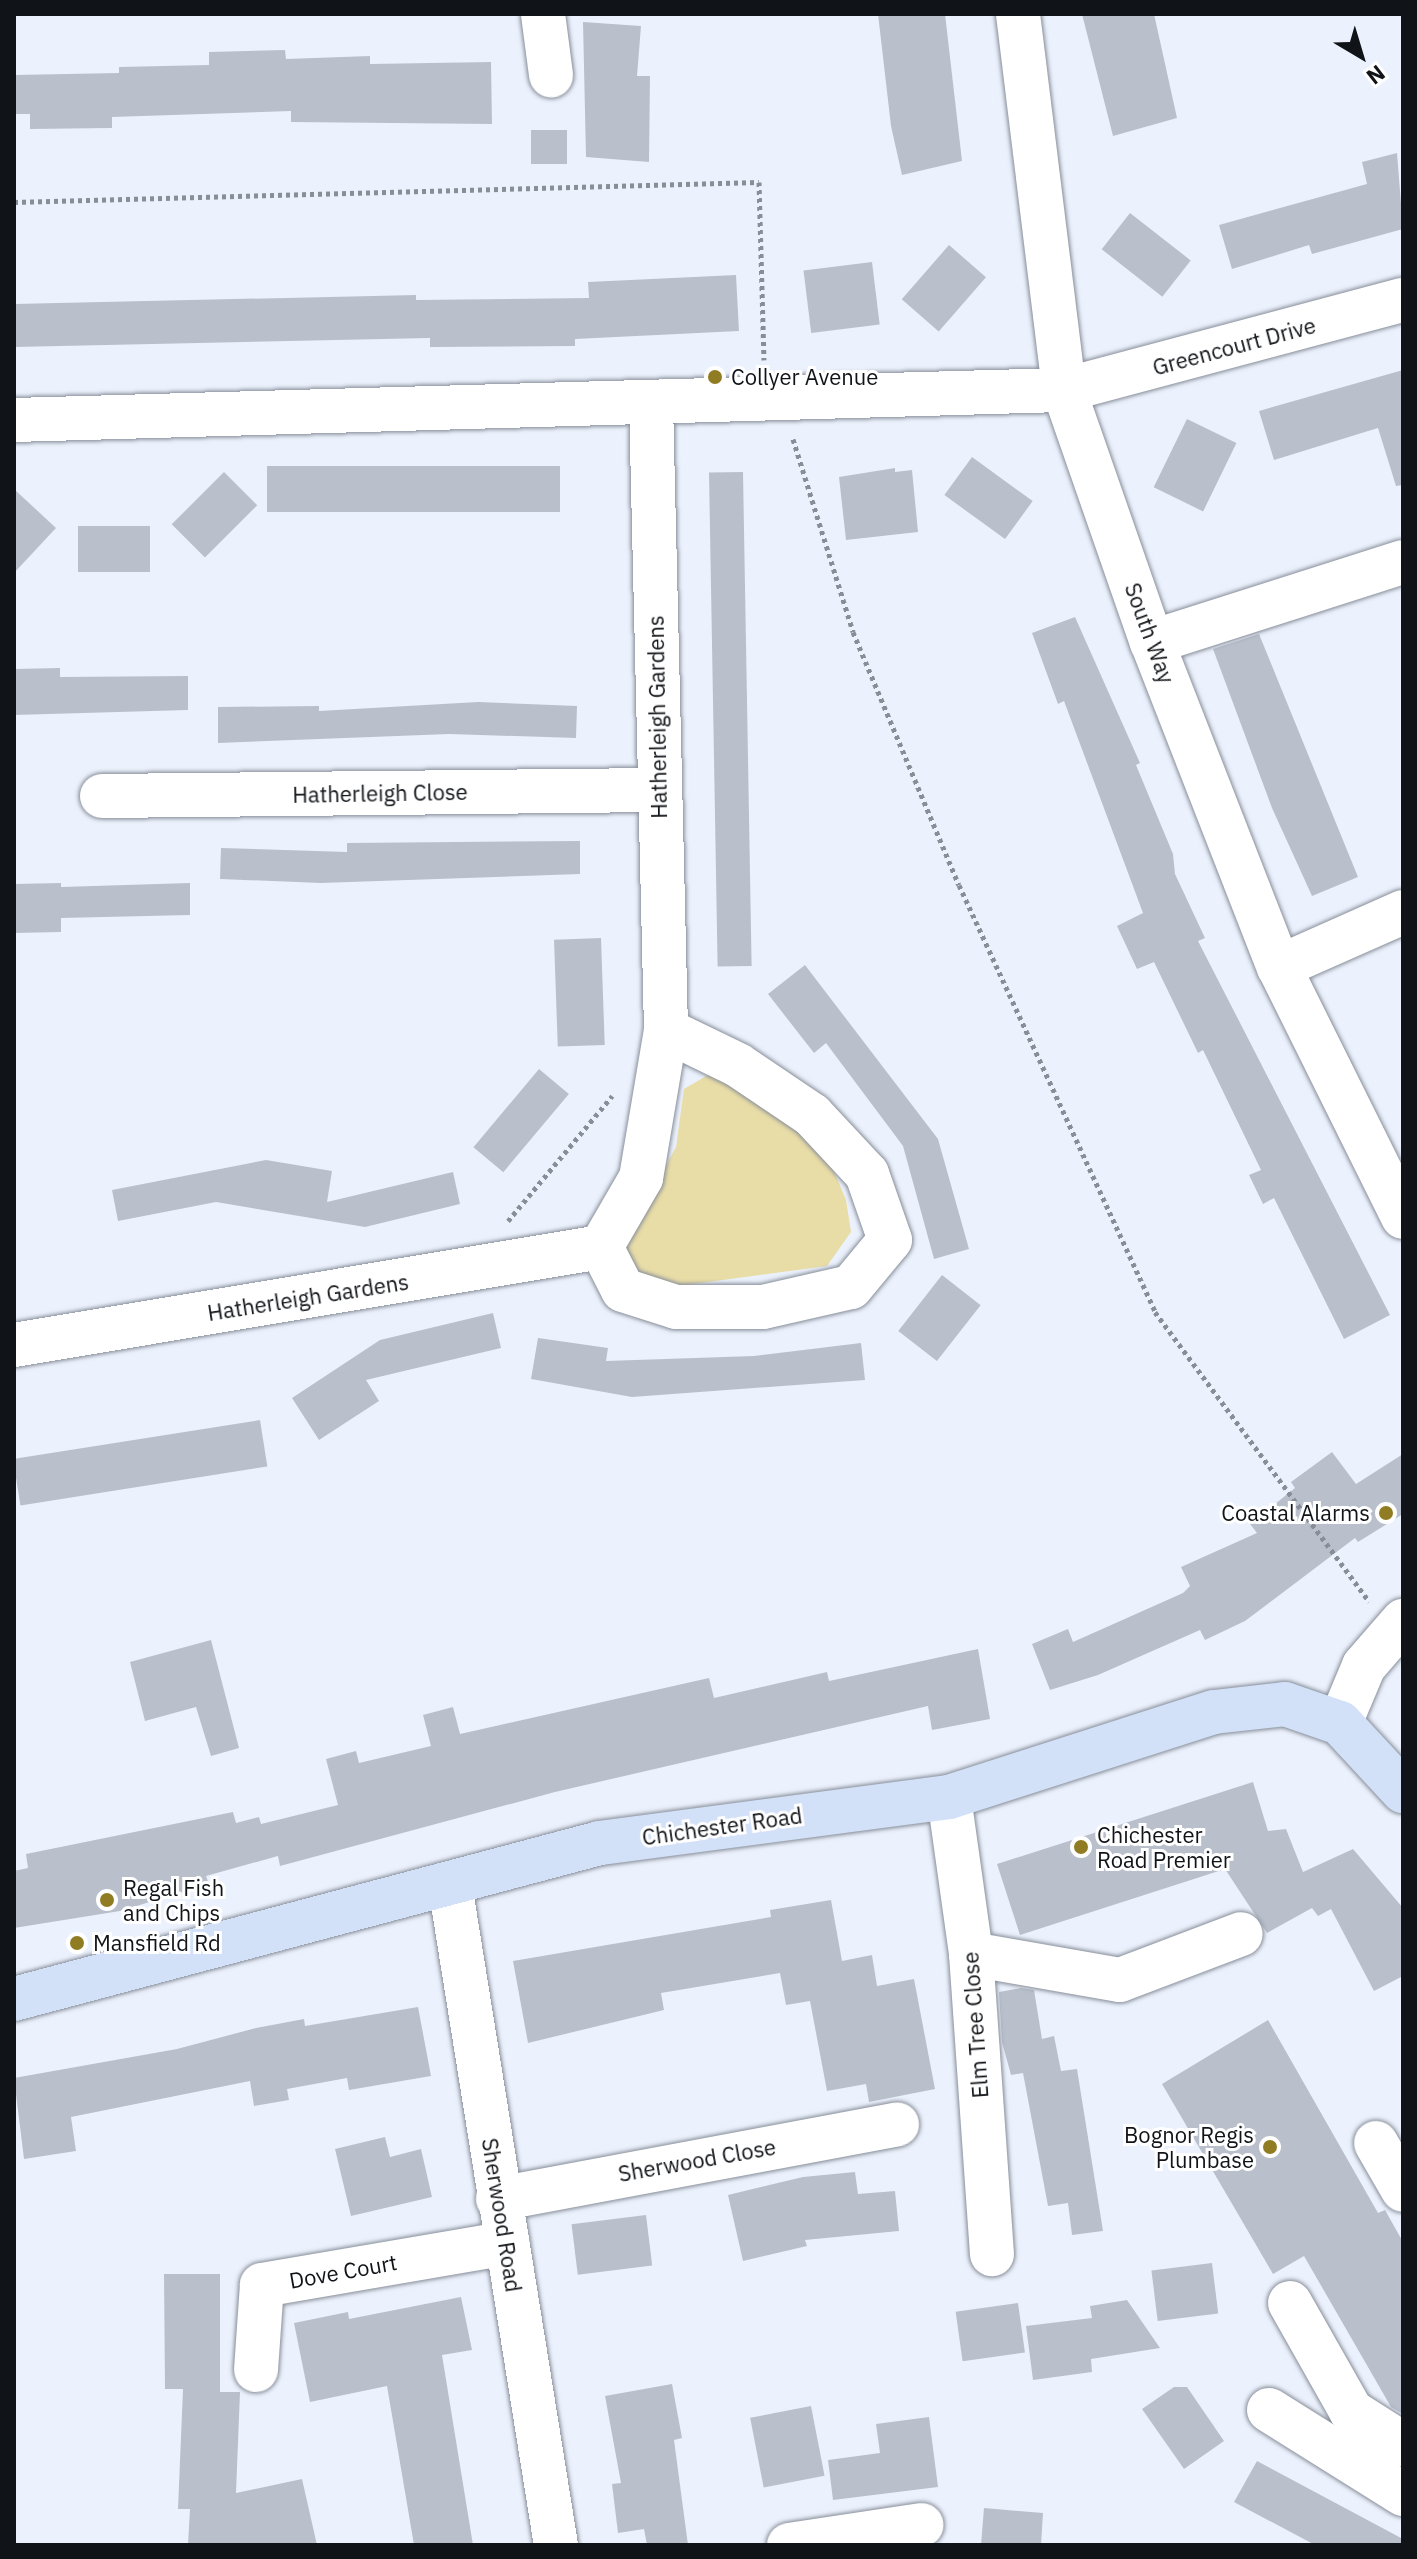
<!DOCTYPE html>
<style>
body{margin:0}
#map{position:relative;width:1417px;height:2559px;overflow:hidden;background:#ecf2fd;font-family:"IBM Plex Sans",sans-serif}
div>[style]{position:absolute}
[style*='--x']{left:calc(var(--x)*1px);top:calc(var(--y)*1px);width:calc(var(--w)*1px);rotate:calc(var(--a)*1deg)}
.green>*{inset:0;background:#e9dda7}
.building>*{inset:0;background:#b9c0cc;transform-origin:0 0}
.path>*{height:5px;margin-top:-2.5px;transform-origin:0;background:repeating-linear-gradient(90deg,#898e96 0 4px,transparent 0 8px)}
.roads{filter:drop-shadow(0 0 2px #878e99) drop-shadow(0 0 2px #878e99)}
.minor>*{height:44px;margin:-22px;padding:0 22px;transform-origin:22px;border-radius:22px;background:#fff}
.major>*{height:44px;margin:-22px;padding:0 22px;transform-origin:22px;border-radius:22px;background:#d2e0f8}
.dots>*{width:22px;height:22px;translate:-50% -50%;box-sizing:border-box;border:4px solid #fff;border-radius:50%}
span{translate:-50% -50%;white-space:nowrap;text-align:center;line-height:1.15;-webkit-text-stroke:6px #fff;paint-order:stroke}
.street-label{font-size:22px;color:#101317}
.poi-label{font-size:22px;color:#101317}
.left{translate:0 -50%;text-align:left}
.right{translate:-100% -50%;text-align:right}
.frame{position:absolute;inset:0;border:16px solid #101317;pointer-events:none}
.north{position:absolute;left:1321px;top:16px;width:80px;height:80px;-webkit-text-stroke:6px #fff;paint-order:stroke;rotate:142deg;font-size:22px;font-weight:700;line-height:32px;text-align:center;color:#101317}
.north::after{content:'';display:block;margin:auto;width:28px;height:36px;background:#101317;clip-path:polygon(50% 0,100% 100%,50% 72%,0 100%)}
</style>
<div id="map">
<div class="green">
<i style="clip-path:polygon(713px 1072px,760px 1089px,828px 1157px,846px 1200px,851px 1232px,827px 1266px,663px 1288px,642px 1278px,626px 1248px,633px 1226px,676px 1147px,684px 1089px)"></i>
</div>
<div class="building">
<i style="clip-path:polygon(878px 14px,945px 14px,962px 161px,902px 175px,891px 126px)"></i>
<i style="clip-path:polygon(1082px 14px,1154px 14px,1177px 118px,1113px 136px)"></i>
<i style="clip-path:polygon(583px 22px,641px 26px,637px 76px,650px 76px,649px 162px,586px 157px)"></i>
<i style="clip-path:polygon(285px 50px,286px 59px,370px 56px,370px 64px,491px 62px,492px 124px,291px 122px,291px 111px,112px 117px,112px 128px,30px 129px,30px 114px,14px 114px,14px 75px,119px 73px,119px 67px,209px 65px,209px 52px)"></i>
<i style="left:531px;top:130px;width:36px;height:34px"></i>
<i style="clip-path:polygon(1397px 153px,1403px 229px,1312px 254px,1309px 245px,1232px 269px,1219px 225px,1367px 184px,1362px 162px)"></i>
<i style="left:1130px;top:213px;width:77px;height:46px;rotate:38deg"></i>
<i style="left:949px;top:245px;width:49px;height:72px;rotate:41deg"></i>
<i style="left:872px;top:262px;width:63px;height:69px;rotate:83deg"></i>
<i style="clip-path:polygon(736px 275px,739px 331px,575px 339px,575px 346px,430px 347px,430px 338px,14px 347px,14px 304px,416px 295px,416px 300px,589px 298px,588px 282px)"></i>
<i style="clip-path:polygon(1403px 370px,1403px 485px,1396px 486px,1378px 428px,1274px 460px,1259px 411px)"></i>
<i style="left:1187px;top:419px;width:55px;height:76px;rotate:26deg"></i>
<i style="left:972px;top:457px;width:75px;height:47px;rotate:36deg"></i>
<i style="left:560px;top:466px;width:46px;height:293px;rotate:90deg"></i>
<i style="clip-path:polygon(895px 468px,895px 472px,912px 470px,918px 532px,846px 540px,839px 477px)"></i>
<i style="left:224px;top:472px;width:47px;height:74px;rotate:45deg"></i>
<i style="left:743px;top:472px;width:494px;height:34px;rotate:89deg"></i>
<i style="clip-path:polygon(14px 489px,56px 528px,14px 573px)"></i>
<i style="left:150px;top:526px;width:46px;height:72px;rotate:90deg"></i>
<i style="clip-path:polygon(1075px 617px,1140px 763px,1136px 765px,1173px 854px,1175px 874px,1205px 938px,1198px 941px,1390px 1315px,1344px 1339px,1274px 1198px,1263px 1204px,1249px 1175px,1261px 1170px,1203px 1050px,1198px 1053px,1154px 962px,1137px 969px,1117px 926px,1143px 913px,1064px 701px,1058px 704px,1032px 633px)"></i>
<i style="clip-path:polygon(1259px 634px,1358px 877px,1312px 896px,1272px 808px,1213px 649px)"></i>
<i style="clip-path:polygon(60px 668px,60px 677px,188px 676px,188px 710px,14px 715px,14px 669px)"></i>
<i style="clip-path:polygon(478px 702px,577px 706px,576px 738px,449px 734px,218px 743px,218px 707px,319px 706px,319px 711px)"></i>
<i style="clip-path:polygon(580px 841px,580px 874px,321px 883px,220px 879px,221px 848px,347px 852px,347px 843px)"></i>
<i style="clip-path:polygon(61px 883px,61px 887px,190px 883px,190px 915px,61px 918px,61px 932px,14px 933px,14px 884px)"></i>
<i style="left:601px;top:938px;width:107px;height:47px;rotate:88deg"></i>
<i style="clip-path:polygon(805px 965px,938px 1139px,969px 1249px,934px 1259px,903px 1146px,826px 1043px,814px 1053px,768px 994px)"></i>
<i style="left:539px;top:1069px;width:39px;height:102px;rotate:40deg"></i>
<i style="clip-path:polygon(266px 1160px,332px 1171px,327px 1202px,453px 1172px,460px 1204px,365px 1227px,216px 1202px,118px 1221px,112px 1190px)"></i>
<i style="left:942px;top:1275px;width:49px;height:71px;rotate:38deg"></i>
<i style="clip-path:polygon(493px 1313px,501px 1348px,366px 1380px,379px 1401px,319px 1440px,292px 1398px,380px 1340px)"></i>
<i style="clip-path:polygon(538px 1338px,608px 1348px,606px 1361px,754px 1356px,861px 1343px,865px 1380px,632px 1397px,531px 1379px)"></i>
<i style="left:260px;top:1420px;width:47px;height:250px;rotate:81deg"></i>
<i style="clip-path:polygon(1332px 1452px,1356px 1484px,1403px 1454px,1403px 1514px,1358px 1542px,1355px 1538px,1245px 1621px,1205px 1640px,1200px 1630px,1098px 1675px,1050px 1690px,1032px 1644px,1068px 1629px,1073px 1642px,1183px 1593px,1190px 1586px,1181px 1567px,1257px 1533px,1250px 1524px,1295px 1488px,1291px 1482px)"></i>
<i style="clip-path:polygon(211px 1640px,239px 1748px,211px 1756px,196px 1707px,145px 1721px,130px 1662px)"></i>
<i style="clip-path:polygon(978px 1649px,990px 1719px,932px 1730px,928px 1706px,555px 1792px,280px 1866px,278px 1856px,206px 1876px,209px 1884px,120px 1911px,14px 1928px,14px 1871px,28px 1868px,26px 1854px,233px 1812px,236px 1823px,259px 1817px,261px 1824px,338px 1805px,326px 1759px,356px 1751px,359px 1763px,431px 1746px,423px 1715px,453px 1707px,460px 1734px,709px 1678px,714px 1698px,827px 1672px,829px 1681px)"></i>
<i style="clip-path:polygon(1253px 1782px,1268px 1831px,1286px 1829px,1303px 1872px,1353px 1849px,1403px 1908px,1403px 1976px,1374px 1991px,1331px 1909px,1318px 1916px,1312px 1908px,1267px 1933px,1225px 1869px,1020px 1935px,997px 1864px)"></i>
<i style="clip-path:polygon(831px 1900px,842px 1961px,872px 1955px,877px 1986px,914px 1979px,935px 2089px,869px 2102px,866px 2084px,827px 2091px,810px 2001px,786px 2005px,780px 1973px,661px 1993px,664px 2010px,528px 2043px,513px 1961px,771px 1917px,770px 1910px)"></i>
<i style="clip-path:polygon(1021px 1988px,1034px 1990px,1042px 2039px,1054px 2036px,1061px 2071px,1077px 2069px,1103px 2231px,1072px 2235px,1068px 2203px,1048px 2206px,1023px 2073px,1011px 2075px,1002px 2042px,999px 1992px)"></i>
<i style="clip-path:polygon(418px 2007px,431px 2076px,349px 2090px,347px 2078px,287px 2089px,289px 2100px,254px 2106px,250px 2081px,71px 2117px,76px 2151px,24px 2159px,14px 2078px,177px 2049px,256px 2028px,304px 2019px,305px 2026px)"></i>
<i style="clip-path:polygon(1268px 2020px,1378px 2213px,1385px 2210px,1403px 2242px,1403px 2414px,1391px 2407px,1304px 2256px,1273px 2274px,1162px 2084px)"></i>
<i style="clip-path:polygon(385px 2137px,390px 2157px,421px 2149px,432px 2197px,351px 2216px,335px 2149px)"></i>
<i style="clip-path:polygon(855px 2172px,858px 2194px,895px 2191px,899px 2231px,805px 2240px,807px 2246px,743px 2261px,728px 2195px,803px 2177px)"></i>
<i style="left:646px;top:2215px;width:51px;height:75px;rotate:83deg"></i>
<i style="left:1212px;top:2263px;width:51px;height:61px;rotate:83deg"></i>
<i style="clip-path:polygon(164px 2274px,220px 2274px,220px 2392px,240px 2392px,236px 2493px,302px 2479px,317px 2545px,188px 2545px,190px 2509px,178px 2509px,183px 2389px,165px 2389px)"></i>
<i style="clip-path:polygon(461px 2297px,472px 2350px,442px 2355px,473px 2545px,414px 2545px,387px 2386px,310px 2402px,294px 2323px,348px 2312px,349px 2319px)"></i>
<i style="clip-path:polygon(1127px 2300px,1160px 2348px,1091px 2359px,1092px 2372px,1033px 2380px,1026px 2326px,1092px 2318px,1090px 2306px)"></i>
<i style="left:1018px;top:2303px;width:50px;height:63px;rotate:82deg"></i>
<i style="clip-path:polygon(672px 2384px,682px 2438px,674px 2440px,688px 2545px,647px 2545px,644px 2529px,618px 2533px,612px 2484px,621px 2483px,605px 2396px)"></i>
<i style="clip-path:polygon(1174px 2387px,1187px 2387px,1224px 2441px,1184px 2469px,1142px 2409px)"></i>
<i style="left:811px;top:2406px;width:71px;height:62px;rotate:79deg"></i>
<i style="clip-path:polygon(929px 2417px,938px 2487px,833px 2500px,828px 2460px,880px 2453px,876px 2424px)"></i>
<i style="clip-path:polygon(1257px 2461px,1403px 2539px,1403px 2545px,1315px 2545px,1234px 2502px)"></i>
<i style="clip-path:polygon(984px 2508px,1043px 2513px,1041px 2545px,981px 2545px)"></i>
</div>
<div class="path">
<i style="--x:14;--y:202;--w:745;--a:-1.54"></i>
<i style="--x:759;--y:182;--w:178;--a:88.4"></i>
<i style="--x:793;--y:439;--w:202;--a:72.7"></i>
<i style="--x:853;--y:632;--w:274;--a:67.3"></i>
<i style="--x:959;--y:885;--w:470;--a:65.3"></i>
<i style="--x:1155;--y:1312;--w:360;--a:53.5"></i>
<i style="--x:508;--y:1221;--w:163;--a:-50.2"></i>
</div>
<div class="roads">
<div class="minor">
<i style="--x:543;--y:14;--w:62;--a:82.5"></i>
<i style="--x:1018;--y:14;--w:379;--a:83"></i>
<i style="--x:1064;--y:390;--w:267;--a:70.8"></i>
<i style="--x:1152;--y:642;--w:349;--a:68.7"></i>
<i style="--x:1279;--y:967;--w:279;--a:63.6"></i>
<i style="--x:14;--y:420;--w:1050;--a:-1.64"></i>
<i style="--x:1064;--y:390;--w:351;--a:-14.9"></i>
<i style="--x:1152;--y:642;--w:263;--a:-17.7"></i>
<i style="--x:102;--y:796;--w:556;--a:-0.62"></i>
<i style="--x:1279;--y:967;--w:136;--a:-23.9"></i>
<i style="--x:601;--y:1247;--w:48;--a:62.9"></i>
<i style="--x:623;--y:1290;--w:56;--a:17.8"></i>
<i style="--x:676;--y:1307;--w:87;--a:0"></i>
<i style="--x:763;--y:1307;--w:90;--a:-12.8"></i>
<i style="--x:851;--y:1287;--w:61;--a:-50.3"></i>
<i style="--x:890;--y:1240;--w:70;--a:-109.2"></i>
<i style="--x:867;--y:1174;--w:81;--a:-133"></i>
<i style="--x:812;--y:1115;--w:89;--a:-146"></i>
<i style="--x:738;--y:1065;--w:80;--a:-154.1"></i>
<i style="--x:14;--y:1345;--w:595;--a:-9.48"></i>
<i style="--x:601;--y:1247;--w:80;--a:-59.9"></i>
<i style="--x:641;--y:1178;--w:150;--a:-80.4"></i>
<i style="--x:666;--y:1030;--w:625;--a:-91.37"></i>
<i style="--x:1340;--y:1723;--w:62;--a:-67.2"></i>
<i style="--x:1364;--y:1666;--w:60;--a:-49.1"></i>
<i style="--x:949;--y:1797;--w:159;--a:82"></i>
<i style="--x:971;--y:1954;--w:301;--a:86"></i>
<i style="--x:450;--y:1885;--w:668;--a:80.88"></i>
<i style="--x:971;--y:1954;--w:151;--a:9.9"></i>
<i style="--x:1120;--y:1980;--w:129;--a:-20.8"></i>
<i style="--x:1376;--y:2143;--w:54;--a:60.1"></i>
<i style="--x:498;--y:2199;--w:406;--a:-10.6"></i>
<i style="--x:1290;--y:2303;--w:124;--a:60.5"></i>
<i style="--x:1351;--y:2411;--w:62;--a:32.4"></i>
<i style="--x:256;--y:2370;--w:85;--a:-86"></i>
<i style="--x:262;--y:2285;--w:249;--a:-9.7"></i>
<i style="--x:1269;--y:2410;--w:158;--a:32.1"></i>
<i style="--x:789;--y:2545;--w:134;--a:-8.6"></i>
</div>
<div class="major">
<i style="--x:14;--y:1999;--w:606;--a:-14.91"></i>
<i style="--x:600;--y:1843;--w:352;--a:-7.5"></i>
<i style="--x:949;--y:1797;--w:278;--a:-17.8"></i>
<i style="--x:1214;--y:1712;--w:71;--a:-6.4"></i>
<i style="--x:1285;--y:1704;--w:58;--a:19.1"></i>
<i style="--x:1340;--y:1723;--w:93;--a:47.2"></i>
</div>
</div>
<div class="dots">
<i style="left:715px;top:377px;background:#907d23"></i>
<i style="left:1386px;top:1513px;background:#907d23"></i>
<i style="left:1081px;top:1847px;background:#907d23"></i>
<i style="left:107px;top:1900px;background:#907d23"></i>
<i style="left:77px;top:1943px;background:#907d23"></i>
<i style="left:1270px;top:2147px;background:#907d23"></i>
</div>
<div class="street-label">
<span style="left:1234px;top:346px;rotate:-15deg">Greencourt Drive</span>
<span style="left:1150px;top:633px;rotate:70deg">South Way</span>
<span style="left:657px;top:717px;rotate:-91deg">Hatherleigh Gardens</span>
<span style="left:380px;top:793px;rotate:-1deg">Hatherleigh Close</span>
<span style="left:308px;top:1297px;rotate:-9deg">Hatherleigh Gardens</span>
<span style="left:722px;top:1826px;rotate:-8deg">Chichester Road</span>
<span style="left:975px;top:2025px;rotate:-94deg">Elm Tree Close</span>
<span style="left:697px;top:2160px;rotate:-10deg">Sherwood Close</span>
<span style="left:502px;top:2215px;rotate:81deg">Sherwood Road</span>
<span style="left:343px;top:2271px;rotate:-10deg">Dove Court</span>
</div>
<div class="poi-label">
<span class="left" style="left:731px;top:377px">Collyer Avenue</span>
<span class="right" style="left:1370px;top:1513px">Coastal Alarms</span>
<span class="left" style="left:1097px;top:1847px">Chichester<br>Road Premier</span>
<span class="left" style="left:123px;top:1900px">Regal Fish<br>and Chips</span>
<span class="left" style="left:93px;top:1943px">Mansfield Rd</span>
<span class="right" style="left:1254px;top:2147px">Bognor Regis<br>Plumbase</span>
</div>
<div class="frame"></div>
<div class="north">N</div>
</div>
